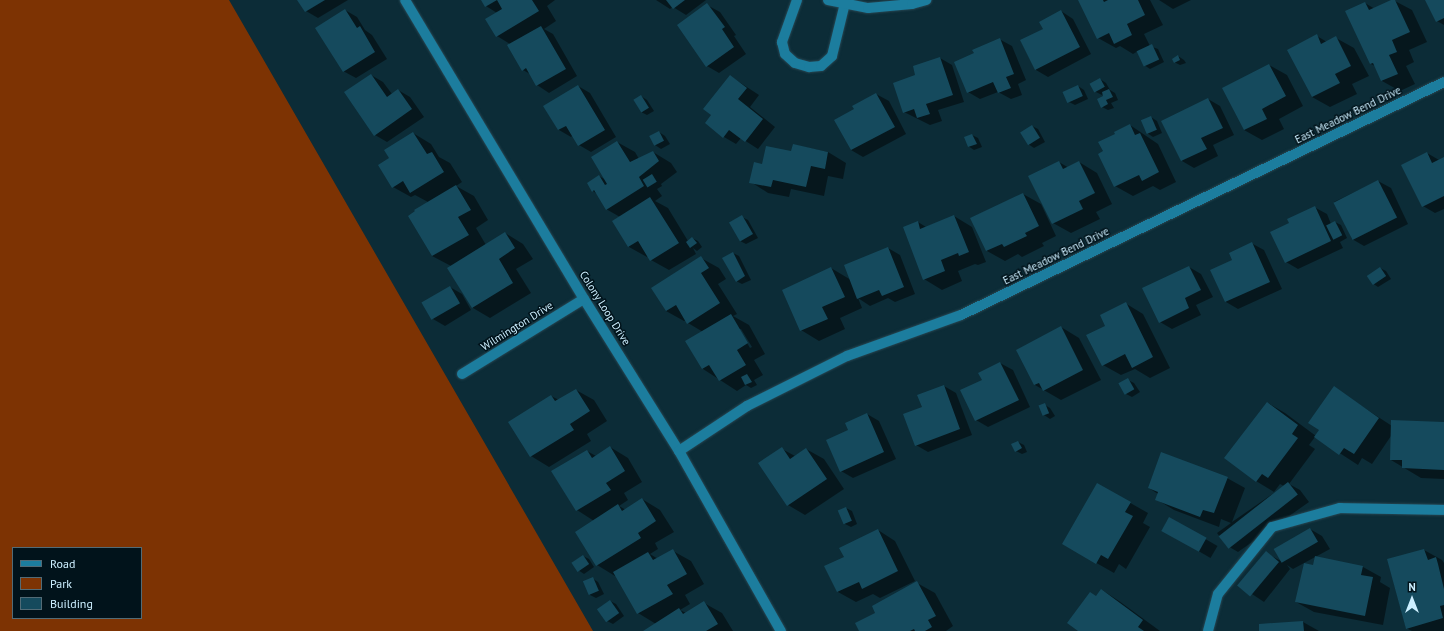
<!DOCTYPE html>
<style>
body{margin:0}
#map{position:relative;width:1444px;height:631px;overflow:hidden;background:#0c2c37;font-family:"PT Sans",sans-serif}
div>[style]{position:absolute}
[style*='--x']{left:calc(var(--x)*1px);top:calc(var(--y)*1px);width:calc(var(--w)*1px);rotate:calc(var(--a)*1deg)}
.green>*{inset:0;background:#7d3303}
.shadow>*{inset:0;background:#0007;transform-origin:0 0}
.building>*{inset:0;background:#154a5d;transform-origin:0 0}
.roads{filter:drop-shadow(0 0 1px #274753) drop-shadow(0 0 1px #274753)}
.minor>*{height:10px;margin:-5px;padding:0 5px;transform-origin:5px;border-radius:5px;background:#1c7d9e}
span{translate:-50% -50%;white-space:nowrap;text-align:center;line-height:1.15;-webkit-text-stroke:3px #01131b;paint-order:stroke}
.street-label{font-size:11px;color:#ccefff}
.legend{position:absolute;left:12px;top:547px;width:130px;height:72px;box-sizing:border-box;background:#01131b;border:1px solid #526b76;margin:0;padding:5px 7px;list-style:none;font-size:12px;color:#ccefff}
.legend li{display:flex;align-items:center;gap:8px;height:20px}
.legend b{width:20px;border:1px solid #526b76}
.north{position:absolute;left:1392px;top:579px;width:40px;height:40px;-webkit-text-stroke:3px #01131b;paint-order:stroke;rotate:0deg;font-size:11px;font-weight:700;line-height:16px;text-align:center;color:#ccefff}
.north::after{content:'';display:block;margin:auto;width:14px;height:18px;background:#ccefff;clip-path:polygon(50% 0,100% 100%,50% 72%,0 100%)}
</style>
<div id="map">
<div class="green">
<i style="clip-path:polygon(evenodd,0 0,229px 0,593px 631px,0 631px,0 0,13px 548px,141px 548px,141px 618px,13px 618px,13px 548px)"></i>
</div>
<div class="shadow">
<i style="clip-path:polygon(299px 0,348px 0,318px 18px,306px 11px)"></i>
<i style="clip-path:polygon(482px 0,555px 0,547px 6px,556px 21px,544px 29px,553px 34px,577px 76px,549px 93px,537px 85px,530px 74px,523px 70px,510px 44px,497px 36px,497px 13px,486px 6px)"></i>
<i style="clip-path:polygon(656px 0,706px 0,686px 15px,673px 7px,670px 9px)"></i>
<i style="clip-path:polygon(1079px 0,1150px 0,1163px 25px,1144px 34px,1150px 46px,1158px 49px,1164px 62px,1150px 69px,1144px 65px,1138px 51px,1133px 54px,1120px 46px,1116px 48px,1098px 38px)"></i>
<i style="clip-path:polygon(1159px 0,1191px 0,1173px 9px)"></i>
<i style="clip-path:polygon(1393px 0,1412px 10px,1427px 42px,1409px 50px,1414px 62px,1406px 66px,1415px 84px,1400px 91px,1382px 81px,1375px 66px,1371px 64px,1346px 12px,1365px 3px,1375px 9px)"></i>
<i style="clip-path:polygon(1427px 0,1444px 0,1444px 25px,1437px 21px)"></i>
<i style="clip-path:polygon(707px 5px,720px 12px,736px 35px,734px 36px,746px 54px,719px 73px,707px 66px)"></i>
<i style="clip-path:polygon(345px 10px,357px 17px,365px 30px,372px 35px,387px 59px,356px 78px,343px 71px)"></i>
<i style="clip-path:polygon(1061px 11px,1073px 19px,1091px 54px,1048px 77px,1036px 70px,1021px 41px,1044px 29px)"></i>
<i style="clip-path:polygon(1317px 36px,1327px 42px,1336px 38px,1354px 48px,1369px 76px,1352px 84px,1357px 94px,1330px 107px,1312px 97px)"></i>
<i style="clip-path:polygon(999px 39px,1012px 46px,1026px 80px,1018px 84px,1022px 95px,1011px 99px,998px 92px,980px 99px,968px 92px,975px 54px)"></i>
<i style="clip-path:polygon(1178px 56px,1184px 60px,1186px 63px,1180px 65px,1174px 62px)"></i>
<i style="clip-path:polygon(940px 58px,952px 65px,964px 102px,938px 110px,942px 121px,930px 125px,904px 112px,917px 75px)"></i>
<i style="clip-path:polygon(1269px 65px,1287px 75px,1303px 106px,1279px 119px,1284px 129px,1262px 140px,1244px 130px)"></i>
<i style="clip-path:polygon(371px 75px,383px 82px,392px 94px,398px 90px,410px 97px,424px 117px,387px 142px,375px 135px)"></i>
<i style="clip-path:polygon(730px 76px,759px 95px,750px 107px,775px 127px,758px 149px,741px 138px,736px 144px,724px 137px,712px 115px)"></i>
<i style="clip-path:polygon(1100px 79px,1106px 83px,1110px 90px,1115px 93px,1118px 100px,1111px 103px,1114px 108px,1108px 110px,1102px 107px,1103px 94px,1102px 95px,1096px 92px,1092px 84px)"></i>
<i style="clip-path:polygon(578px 86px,590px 93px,616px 137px,591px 152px,579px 145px,573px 135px,571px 137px,559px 130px,544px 106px)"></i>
<i style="clip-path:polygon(1078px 86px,1084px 90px,1088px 99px,1075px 105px,1069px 102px)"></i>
<i style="clip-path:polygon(876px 94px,889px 101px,906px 134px,863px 157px,851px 150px,856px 110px)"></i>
<i style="clip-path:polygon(641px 96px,647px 100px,654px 111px,647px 115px,641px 112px)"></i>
<i style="clip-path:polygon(1208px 99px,1220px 106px,1234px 135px,1213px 145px,1218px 156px,1194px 168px,1182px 161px)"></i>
<i style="clip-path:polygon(1151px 117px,1157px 121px,1162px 133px,1153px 137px,1147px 133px)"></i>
<i style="clip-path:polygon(1130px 125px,1158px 144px,1176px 182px,1160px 190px,1153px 186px,1133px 196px,1115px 186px,1104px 152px,1116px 135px)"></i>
<i style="clip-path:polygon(1032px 126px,1038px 129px,1045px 142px,1034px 148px,1028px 144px)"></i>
<i style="clip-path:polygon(659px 132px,665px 136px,670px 144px,661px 149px,655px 145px)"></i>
<i style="clip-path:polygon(413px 133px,431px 144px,439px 157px,450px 163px,462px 182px,456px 186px,474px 196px,488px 220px,476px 228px,486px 245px,505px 233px,523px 244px,533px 259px,516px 269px,531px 293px,490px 318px,473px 308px,451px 266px,432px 256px,428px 202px,415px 195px,411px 197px,393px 187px,390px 158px)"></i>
<i style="clip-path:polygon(972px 135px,978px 138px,982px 147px,974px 150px,968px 146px)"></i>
<i style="clip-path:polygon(617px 142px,635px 152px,639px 159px,653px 152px,671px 163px,677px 172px,661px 184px,662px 186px,657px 189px,662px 196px,655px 201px,668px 208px,688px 241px,692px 238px,698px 241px,702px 247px,697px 251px,693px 248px,696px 254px,669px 270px,651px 260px,648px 256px,647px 257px,629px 247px,613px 221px,620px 217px,606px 209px,597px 194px,593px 191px,599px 176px,606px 180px)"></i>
<i style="clip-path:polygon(794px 145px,828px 152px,846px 163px,843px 179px,828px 176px,824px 196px,791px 189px,789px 197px,768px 193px,751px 182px,763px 165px,792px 152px)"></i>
<i style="clip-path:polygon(1427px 153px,1439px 160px,1444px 158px,1444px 209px,1435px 213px,1423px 206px)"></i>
<i style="clip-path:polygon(1059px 162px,1069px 168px,1079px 162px,1097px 173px,1112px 204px,1096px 212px,1100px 219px,1071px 233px,1053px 223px)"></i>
<i style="clip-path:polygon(1378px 181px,1391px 188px,1408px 224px,1364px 246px,1352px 239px,1334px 202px)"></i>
<i style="clip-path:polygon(1023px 194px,1041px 204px,1056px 236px,1042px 243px,1044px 246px,1022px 257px,1018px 254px,1005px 261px,987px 251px,971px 218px)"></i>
<i style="clip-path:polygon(1314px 207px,1327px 214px,1331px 224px,1335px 222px,1341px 225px,1347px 238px,1340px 242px,1343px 248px,1298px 269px,1286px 262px)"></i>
<i style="clip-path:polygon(954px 216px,972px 227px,986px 262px,978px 265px,975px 264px,958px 271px,962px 281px,942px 290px,924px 279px,918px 222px,926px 227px)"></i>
<i style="clip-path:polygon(742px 217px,748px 220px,758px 238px,746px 244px,740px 241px)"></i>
<i style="clip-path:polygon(1251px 243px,1264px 250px,1282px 289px,1238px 309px,1226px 302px,1211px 271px,1233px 260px)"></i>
<i style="clip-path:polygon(888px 248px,900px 255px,915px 294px,895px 302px,888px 298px,870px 306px,858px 298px,862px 308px,840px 318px,845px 329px,819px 341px,801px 330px,831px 268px,851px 280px)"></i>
<i style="clip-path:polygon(733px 253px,739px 256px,751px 280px,742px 284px,736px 281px)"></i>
<i style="clip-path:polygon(evenodd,701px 258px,719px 268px,726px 279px,718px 284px,737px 314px,733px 316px,749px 325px,765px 354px,754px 360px,763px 375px,754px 380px,757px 385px,751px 388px,746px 385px,737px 391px,703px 369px,686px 341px,703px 332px,688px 323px,686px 320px,684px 321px,666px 311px,701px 258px,739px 329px,741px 329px,752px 347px,750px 348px,739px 329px)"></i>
<i style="clip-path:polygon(1189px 267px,1201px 274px,1213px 297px,1196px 305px,1201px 315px,1172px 329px,1160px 322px)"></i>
<i style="clip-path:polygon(1380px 268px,1386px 271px,1391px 279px,1378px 287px,1372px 283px)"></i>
<i style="clip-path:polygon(450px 287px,462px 294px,471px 310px,445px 326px,433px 319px)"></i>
<i style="clip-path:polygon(1125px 303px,1143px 314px,1170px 368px,1150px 378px,1135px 369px,1121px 375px,1103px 365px,1106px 326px)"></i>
<i style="clip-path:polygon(1061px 327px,1079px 338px,1101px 380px,1061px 400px,1035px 385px)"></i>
<i style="clip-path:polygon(1000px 363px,1013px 370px,1030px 407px,988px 427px,976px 420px,983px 380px)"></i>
<i style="clip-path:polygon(1128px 380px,1134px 383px,1140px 392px,1132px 397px,1126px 394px,1120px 384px)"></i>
<i style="clip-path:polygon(944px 386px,956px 393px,972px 435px,928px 452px,916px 445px,923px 407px)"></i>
<i style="clip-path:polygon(1334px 388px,1392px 426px,1444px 423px,1444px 479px,1421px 478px,1391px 460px,1391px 436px,1372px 464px,1362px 458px,1358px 465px,1315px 437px,1309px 445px,1315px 449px,1289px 484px,1300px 490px,1309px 502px,1238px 552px,1226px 545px,1217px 533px,1231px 523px,1221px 519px,1219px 527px,1174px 510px,1156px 499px,1158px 494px,1149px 488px,1227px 478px,1245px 488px,1232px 522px,1284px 486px,1280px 484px,1274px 492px,1256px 481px,1268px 403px,1285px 413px,1316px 436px,1320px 430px)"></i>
<i style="clip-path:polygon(576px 390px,594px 400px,607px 421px,587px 434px,591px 441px,549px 467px,531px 456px,510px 422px,551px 396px,559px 400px)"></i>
<i style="clip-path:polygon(1045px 405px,1050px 408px,1055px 416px,1050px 419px,1044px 415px)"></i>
<i style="clip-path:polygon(867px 414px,879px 421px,896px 459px,853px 478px,841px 471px,849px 431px)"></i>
<i style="clip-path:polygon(1018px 442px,1024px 445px,1027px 452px,1022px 454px,1016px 451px)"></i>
<i style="clip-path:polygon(610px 447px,628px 458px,642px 482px,624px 493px,628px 500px,619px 506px,626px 510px,642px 499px,660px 510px,674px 532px,655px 543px,658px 549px,650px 554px,658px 559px,673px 551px,691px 561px,704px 584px,685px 595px,690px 604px,680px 610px,686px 613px,704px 603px,722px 613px,733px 631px,645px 631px,656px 624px,638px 613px,616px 575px,615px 576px,597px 565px,594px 521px,577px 510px,587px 451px,596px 456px)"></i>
<i style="clip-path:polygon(782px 449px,795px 456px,806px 449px,824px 459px,844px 489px,805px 515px,788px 505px)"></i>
<i style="clip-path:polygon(1097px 484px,1148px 513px,1143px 523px,1150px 527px,1126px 569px,1119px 564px,1114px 573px,1063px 544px)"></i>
<i style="clip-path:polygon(846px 508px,852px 511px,857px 524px,851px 527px,845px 524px)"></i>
<i style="left:1169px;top:518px;width:56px;height:14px;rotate:30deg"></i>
<i style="clip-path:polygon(1310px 529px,1322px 536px,1330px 549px,1293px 569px,1287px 565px,1290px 569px,1264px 602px,1240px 586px,1266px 553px,1281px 561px)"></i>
<i style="clip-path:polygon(878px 530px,895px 541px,915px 581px,880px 598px,873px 594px,856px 602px,838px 592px,845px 557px)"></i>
<i style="clip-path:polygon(1424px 550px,1442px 560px,1444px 563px,1444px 631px,1412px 631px,1406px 628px,1388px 560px)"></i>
<i style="clip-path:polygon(583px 556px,589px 559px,594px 567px,584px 574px,578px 570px,573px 562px)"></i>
<i style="clip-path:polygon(1316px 557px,1363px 567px,1381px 577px,1380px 582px,1390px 588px,1383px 625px,1314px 612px,1296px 602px,1314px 566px)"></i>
<i style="clip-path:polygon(592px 578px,598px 582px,604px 594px,596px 598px,590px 595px)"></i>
<i style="clip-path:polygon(917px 583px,935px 593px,953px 626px,946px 631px,860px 631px,876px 613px)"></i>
<i style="clip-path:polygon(1102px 590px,1119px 601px,1160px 631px,1079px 631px)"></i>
<i style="clip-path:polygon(610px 601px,616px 604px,624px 616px,613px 624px,607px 621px,599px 609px)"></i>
<i style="clip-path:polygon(1303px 622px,1319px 631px,1260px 631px)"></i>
</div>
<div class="building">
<i style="clip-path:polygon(297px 0,325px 0,305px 12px)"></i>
<i style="clip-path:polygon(481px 0,497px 0,485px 7px)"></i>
<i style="clip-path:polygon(497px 0,532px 0,539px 11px,496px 37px,485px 19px,502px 9px)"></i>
<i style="clip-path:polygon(666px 0,685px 0,673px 9px)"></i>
<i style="clip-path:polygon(1078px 0,1103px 0,1104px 2px,1108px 0,1138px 0,1145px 15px,1127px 24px,1132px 35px,1114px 44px,1109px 33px,1097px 39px)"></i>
<i style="clip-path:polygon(1391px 0,1395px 0,1410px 32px,1392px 40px,1397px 52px,1389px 55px,1398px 74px,1381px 81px,1373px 63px,1370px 64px,1345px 11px,1365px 2px,1369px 10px)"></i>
<i style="clip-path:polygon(1425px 0,1444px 0,1444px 18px,1436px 22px)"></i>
<i style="clip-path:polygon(707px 3px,725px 27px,722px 29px,734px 47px,706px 67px,677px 25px)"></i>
<i style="clip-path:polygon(345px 9px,357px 28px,360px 26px,375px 52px,343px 72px,315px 28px)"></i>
<i style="clip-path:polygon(1061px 10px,1080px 47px,1035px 70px,1020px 40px,1043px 29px,1039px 22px)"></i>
<i style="clip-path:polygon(541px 26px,566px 69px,536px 86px,526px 68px,522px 71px,507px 45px)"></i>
<i style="clip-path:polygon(1317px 34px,1321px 44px,1336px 36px,1351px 66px,1335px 74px,1340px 83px,1312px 97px,1287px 50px)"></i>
<i style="clip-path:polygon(1000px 38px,1014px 74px,1006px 77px,1011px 88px,998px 93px,993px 82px,967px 93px,954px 62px,974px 53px,972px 50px)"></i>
<i style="left:1152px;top:44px;width:17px;height:17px;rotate:65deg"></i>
<i style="clip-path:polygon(1178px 55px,1180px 60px,1174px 63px,1172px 59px)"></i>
<i style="clip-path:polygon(940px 57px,953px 95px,926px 104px,930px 114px,917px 118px,914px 109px,903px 113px,893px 83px,915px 75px,913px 66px)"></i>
<i style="clip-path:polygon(1269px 64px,1286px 96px,1262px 109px,1267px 119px,1244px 130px,1222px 88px)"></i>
<i style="clip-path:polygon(371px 74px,387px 97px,398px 89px,412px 109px,374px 136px,344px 92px)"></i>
<i style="clip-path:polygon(730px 75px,747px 88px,738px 99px,763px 119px,745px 142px,729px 130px,723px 138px,705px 123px,711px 115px,703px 109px)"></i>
<i style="left:1100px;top:78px;width:10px;height:12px;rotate:61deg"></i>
<i style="clip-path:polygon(578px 85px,605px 130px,578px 146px,566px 126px,558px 130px,543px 106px)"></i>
<i style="left:1078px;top:85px;width:12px;height:17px;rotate:66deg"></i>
<i style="clip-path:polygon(1109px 89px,1113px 97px,1106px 100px,1108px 104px,1101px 108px,1097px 99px,1103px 96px,1102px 92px)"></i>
<i style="clip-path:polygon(876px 93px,895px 127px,851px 150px,834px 120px,854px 109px,852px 106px)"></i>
<i style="left:641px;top:95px;width:15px;height:9px;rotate:58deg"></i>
<i style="clip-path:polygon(1208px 98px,1223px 128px,1201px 138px,1207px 149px,1181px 161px,1161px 121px)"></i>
<i style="left:1151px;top:116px;width:15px;height:11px;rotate:67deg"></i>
<i style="clip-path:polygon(1130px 124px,1135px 135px,1140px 133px,1159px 172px,1142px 181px,1139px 175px,1114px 187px,1098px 154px,1103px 151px,1098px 142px,1115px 134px,1114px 132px)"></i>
<i style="left:1032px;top:125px;width:15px;height:14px;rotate:58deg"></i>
<i style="left:659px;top:131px;width:11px;height:11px;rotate:63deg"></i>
<i style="clip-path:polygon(413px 132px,427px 154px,432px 152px,444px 172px,410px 193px,403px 181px,392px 188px,378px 165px,389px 158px,384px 150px)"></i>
<i style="clip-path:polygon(972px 134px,977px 144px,968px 147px,964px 137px)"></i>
<i style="clip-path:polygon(617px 141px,630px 162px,653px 151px,659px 161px,639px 177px,644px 186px,606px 210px,594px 190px,592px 192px,587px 183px,599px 175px,605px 185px,607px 184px,591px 157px)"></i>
<i style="clip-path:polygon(793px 144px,828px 152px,825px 169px,811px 166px,806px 187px,773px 180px,771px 187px,749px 183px,754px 162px,762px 164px,766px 146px,791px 151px)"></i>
<i style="clip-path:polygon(1427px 152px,1432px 163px,1444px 157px,1444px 196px,1422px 207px,1401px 165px)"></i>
<i style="clip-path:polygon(1059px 161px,1063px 169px,1079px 161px,1095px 193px,1079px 201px,1083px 209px,1052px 224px,1028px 176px)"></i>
<i style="left:652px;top:174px;width:9px;height:11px;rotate:58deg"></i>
<i style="left:1378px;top:180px;width:42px;height:50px;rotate:63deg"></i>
<i style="clip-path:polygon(456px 185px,471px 210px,458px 217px,469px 235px,432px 256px,408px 216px,415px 211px,414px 210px)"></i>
<i style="clip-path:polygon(1023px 193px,1039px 226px,1025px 233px,1027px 236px,1004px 247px,1002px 244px,986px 251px,970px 218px)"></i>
<i style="clip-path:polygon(650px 197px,679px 243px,650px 261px,638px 241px,628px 247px,612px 221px)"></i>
<i style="clip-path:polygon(1315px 206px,1331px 241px,1285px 263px,1270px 232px,1289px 223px,1287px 219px)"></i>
<i style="left:742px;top:215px;width:22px;height:15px;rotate:60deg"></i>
<i style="clip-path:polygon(954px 215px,969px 252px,959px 256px,958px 253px,941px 260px,945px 271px,923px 280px,903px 227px,918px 221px,920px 229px)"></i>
<i style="left:1335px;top:221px;width:16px;height:10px;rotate:63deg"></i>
<i style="clip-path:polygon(505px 232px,515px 248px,499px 259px,513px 283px,472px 308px,447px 268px)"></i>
<i style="clip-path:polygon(692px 237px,697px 243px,690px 248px,686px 242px)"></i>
<i style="clip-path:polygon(1252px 242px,1270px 282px,1225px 302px,1210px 270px,1232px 260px,1229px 253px)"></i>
<i style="clip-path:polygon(888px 247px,904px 287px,882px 296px,879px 290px,857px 299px,844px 265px)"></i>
<i style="clip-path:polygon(733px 252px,745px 276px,736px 282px,722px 258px)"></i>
<i style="clip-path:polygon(701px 256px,709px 268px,701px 273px,720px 303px,687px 324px,676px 305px,666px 311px,651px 288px)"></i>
<i style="clip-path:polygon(1189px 266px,1201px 290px,1185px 298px,1189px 308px,1159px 323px,1142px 288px)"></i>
<i style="clip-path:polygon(831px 267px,845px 297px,822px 307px,828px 319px,800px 331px,782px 290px)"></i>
<i style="left:1380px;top:267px;width:11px;height:16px;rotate:56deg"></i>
<i style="left:450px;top:286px;width:20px;height:33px;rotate:60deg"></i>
<i style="clip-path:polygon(1126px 302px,1153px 357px,1132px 368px,1125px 354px,1102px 366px,1086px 335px,1105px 326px,1100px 315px)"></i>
<i style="clip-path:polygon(731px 314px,748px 343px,737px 350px,746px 365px,719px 381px,709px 365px,702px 369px,685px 341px)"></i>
<i style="clip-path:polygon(1061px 326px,1083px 370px,1043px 391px,1039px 383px,1034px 385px,1016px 350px)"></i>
<i style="clip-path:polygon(1000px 362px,1019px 400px,975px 421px,960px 390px,982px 380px,978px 373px)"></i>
<i style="clip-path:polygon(747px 374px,752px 382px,745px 385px,741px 377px)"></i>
<i style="left:1128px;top:378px;width:13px;height:11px;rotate:61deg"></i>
<i style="clip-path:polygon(944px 385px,960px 429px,915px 446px,903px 414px,922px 407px,917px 395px)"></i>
<i style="clip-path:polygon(1334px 386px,1379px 418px,1354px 454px,1344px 448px,1339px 455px,1314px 437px,1319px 430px,1308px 423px)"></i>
<i style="clip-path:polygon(576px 389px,590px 411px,570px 424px,574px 430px,530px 457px,508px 422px,551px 395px,555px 401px)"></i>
<i style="clip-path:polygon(1267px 402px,1298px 425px,1292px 434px,1298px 438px,1268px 478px,1262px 474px,1256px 482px,1224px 458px)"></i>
<i style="left:1045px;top:403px;width:11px;height:7px;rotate:68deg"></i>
<i style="clip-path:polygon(867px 413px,884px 452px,840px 472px,826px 440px,848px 430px,845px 423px)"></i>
<i style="clip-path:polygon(1391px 420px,1444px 422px,1444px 470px,1402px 468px,1402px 460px,1390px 460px)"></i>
<i style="clip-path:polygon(1018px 441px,1022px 448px,1015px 452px,1011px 444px)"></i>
<i style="clip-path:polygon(610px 446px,625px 471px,606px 483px,611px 490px,576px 511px,551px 471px,587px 450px,592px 458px)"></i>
<i style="clip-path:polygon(782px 447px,790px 459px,806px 448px,827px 479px,787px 506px,758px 463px)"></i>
<i style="clip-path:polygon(1161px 452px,1228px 477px,1214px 513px,1203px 510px,1200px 517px,1155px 500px,1158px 492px,1148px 488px)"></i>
<i style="left:1288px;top:482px;width:16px;height:88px;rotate:52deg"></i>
<i style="clip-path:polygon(1097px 483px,1131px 502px,1125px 512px,1133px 516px,1108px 559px,1101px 555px,1096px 564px,1062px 544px)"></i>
<i style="clip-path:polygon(642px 498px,656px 521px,638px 533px,641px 538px,596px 566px,575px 532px,618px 504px,622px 511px)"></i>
<i style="left:846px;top:507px;width:15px;height:9px;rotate:67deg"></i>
<i style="left:1169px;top:517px;width:43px;height:16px;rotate:29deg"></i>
<i style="left:1310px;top:528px;width:16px;height:42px;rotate:60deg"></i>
<i style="clip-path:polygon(878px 529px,898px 571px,862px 589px,859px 582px,837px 592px,824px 566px,844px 557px,839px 548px)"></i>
<i style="clip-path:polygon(673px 549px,687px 574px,667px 585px,673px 594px,637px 614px,613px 572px,648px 552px,653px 560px)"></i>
<i style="clip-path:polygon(1424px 549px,1428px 560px,1436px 557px,1438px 564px,1444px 589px,1444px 605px,1440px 606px,1443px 618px,1406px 629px,1387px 559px)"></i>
<i style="left:1266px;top:551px;width:17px;height:45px;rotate:40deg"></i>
<i style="left:583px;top:555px;width:11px;height:14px;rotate:56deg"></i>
<i style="clip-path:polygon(1315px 556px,1363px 566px,1361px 575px,1373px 577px,1365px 616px,1295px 602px,1304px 563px,1313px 565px)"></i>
<i style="left:593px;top:577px;width:15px;height:11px;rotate:67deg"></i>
<i style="clip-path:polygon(917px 581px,936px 616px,928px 620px,932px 627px,925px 631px,915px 631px,914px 629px,910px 631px,859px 631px,855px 623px,875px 613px,872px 606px)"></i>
<i style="clip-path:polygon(1101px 589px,1143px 620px,1138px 627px,1144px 631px,1078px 631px,1067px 623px,1090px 592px,1096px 596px)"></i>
<i style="left:610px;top:600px;width:16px;height:16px;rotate:55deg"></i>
<i style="clip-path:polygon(704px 601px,718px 624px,706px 631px,643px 631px,679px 608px,683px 614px)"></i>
<i style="clip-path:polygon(1303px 621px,1304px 631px,1259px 631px,1259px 624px)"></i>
</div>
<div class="roads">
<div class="minor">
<i style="--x:405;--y:0;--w:348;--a:59.1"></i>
<i style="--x:584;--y:299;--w:179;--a:58"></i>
<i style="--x:679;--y:451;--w:207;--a:60.5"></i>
<i style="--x:797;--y:0;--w:45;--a:109.7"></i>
<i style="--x:782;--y:42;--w:12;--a:76"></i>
<i style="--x:785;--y:54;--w:13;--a:42"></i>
<i style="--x:795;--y:63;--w:15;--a:16"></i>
<i style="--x:809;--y:67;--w:12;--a:-5"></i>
<i style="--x:821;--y:66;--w:15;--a:-42"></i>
<i style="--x:832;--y:56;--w:55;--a:-76.2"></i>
<i style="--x:828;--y:0;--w:41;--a:11.3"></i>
<i style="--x:868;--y:8;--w:44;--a:-5.2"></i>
<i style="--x:912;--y:4;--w:15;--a:-16"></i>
<i style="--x:462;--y:374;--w:143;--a:-31.6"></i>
<i style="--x:679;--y:451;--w:82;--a:-33.5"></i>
<i style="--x:747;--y:406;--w:112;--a:-26.6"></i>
<i style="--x:847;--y:356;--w:121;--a:-19.8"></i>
<i style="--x:961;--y:315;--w:536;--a:-25.75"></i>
<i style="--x:1208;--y:631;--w:38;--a:-75"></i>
<i style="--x:1218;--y:594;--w:86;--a:-51.1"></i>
<i style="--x:1272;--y:527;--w:71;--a:-15.6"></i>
<i style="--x:1340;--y:508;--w:104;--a:1.1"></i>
</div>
</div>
<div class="street-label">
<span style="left:1348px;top:115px;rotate:-26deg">East Meadow Bend Drive</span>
<span style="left:1056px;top:256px;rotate:-26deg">East Meadow Bend Drive</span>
<span style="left:605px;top:308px;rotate:58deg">Colony Loop Drive</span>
<span style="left:517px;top:326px;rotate:-32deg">Wilmington Drive</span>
</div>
<ul class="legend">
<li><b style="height:5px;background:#1c7d9e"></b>Road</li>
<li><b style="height:11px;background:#7d3303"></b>Park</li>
<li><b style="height:11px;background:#154a5d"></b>Building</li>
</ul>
<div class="north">N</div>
</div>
